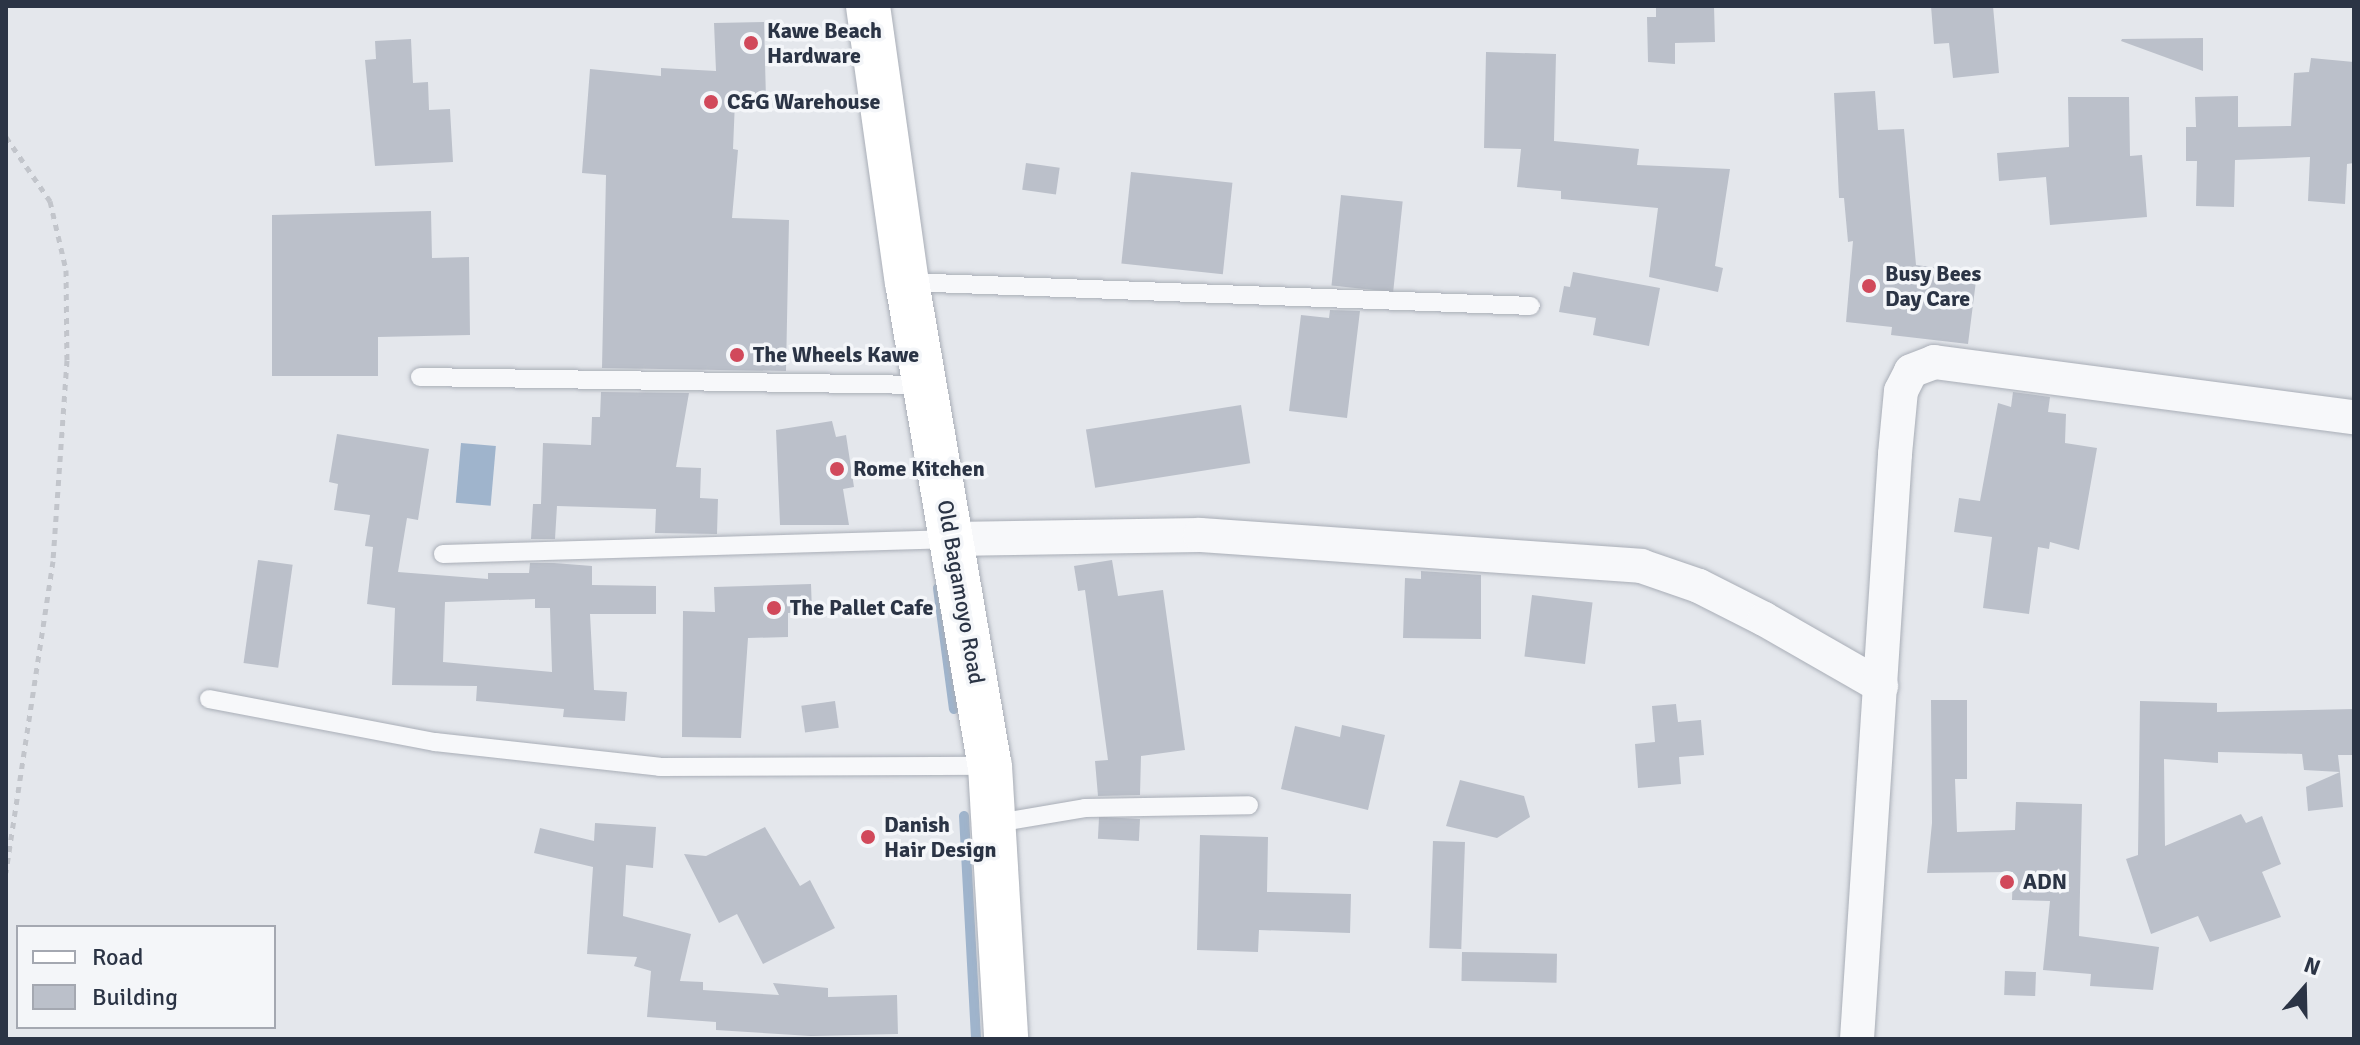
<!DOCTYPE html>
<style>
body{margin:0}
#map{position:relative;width:2360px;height:1045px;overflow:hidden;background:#e4e7ec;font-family:Signika,sans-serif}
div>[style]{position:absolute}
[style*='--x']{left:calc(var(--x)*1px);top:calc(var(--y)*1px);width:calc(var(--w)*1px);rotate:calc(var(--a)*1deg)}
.water>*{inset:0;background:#9fb4cc;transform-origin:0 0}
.stream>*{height:10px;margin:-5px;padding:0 5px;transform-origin:5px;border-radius:5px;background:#9fb4cc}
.building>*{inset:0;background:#bbc0ca;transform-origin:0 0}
.path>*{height:5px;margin-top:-2.5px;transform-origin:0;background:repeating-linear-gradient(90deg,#c2c5cb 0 6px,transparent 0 12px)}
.roads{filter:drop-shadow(0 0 2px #a9aeb7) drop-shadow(0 0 2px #a9aeb7)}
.service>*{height:18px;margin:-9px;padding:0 9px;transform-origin:9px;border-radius:9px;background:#f7f8fa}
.minor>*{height:34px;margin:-17px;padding:0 17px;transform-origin:17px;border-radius:17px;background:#f7f8fa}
.primary>*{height:44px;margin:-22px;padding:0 22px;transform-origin:22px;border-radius:22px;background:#fff}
.dots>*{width:22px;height:22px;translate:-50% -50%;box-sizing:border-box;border:4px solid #f4f6f9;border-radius:50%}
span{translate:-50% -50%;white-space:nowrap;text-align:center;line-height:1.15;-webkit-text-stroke:7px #f4f6f9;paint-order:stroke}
.poi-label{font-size:22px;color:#2b3445;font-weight:700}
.left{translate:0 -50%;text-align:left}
.street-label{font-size:22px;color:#2b3445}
.frame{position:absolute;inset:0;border:8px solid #2b3445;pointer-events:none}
.legend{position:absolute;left:16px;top:925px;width:260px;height:104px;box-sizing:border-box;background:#f4f6f9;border:2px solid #a4a8b1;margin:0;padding:10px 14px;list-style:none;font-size:24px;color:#2b3445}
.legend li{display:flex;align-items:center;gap:16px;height:40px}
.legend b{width:40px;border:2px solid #a4a8b1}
.north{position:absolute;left:2264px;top:949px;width:80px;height:80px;-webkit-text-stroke:6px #f4f6f9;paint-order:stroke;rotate:20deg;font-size:22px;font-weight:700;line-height:32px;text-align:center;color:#2b3445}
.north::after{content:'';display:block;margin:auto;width:28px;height:36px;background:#2b3445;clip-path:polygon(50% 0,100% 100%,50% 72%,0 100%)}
</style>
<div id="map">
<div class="water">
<i style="left:461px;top:443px;width:35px;height:60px;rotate:5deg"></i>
</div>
<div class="stream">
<i style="--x:938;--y:588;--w:122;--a:82.5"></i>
<i style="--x:964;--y:816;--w:223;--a:86.9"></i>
</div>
<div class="building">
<i style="clip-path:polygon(1656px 6px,1714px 6px,1715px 42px,1675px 43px,1675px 64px,1648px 62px,1647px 17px,1656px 17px)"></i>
<i style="clip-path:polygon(1931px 6px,1993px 6px,1999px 73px,1953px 78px,1949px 43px,1934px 44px)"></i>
<i style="clip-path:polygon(764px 22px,766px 100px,735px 101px,733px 149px,738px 150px,732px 218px,789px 220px,786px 371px,602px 368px,606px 175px,582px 173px,590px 69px,661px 76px,661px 68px,716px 71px,714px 23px)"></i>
<i style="clip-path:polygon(2203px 38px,2203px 71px,2121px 41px,2122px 39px)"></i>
<i style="clip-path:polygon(411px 39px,413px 83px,428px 82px,429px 110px,450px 109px,453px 162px,375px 166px,365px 60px,376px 59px,375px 41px)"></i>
<i style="clip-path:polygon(1486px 52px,1556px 54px,1554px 141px,1639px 149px,1637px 165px,1730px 169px,1715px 266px,1723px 268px,1718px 292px,1649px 277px,1658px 208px,1561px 199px,1561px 191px,1517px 187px,1521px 149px,1484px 148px)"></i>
<i style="clip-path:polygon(2311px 58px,2354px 62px,2354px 163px,2347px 164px,2345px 204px,2308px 201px,2310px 157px,2235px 160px,2234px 207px,2196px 206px,2197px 161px,2186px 161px,2186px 127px,2196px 127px,2195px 97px,2238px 96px,2238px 127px,2291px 126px,2294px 73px,2309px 72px)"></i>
<i style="clip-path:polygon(1875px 91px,1878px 130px,1904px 129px,1916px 265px,1977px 273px,1968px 344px,1891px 335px,1892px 327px,1846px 322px,1853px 241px,1848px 242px,1844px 198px,1839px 198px,1834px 93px)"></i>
<i style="clip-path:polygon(2068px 97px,2129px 97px,2130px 156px,2142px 155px,2147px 217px,2050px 225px,2046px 177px,1999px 181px,1997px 153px,2069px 147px)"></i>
<i style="left:1026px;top:163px;width:34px;height:27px;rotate:8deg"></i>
<i style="left:1131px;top:172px;width:102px;height:92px;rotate:6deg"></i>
<i style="left:1341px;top:195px;width:62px;height:91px;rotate:6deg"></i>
<i style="clip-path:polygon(431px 211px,432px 258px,469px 257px,470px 335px,378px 337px,378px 376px,272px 376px,272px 215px)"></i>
<i style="clip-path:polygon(1573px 272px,1660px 288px,1649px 346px,1593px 335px,1596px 318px,1559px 312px,1564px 286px,1570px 287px)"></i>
<i style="clip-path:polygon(1330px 310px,1360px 311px,1347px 418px,1289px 411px,1301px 315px,1329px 318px)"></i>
<i style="clip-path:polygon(601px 392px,689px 393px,676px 467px,701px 468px,700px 498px,718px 499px,717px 534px,655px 533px,656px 509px,557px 506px,555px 539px,531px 539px,533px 504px,541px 504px,543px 443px,591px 445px,592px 417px,600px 417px)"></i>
<i style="clip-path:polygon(2013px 392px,2050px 397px,2048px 412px,2066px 414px,2065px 443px,2097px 448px,2079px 550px,2050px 542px,2049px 549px,2038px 547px,2029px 614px,1983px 608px,1992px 537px,1954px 532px,1959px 498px,1980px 501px,1998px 403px,2011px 407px)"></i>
<i style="left:1241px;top:405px;width:59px;height:157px;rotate:81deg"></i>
<i style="clip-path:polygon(832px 421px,836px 437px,846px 435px,854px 487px,843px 489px,849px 525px,780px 525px,776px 430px)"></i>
<i style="clip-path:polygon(evenodd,337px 434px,429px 449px,418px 520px,407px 518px,398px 572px,488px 579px,488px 573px,529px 573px,530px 563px,554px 563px,592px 566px,592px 585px,656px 586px,656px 614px,590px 614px,594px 690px,627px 692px,625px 721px,563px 717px,564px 709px,476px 701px,477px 686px,392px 685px,395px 608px,367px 604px,373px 547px,365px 546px,370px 515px,334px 510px,338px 484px,329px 482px,337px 434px,535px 599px,535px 608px,550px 608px,552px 672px,443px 662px,445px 602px,535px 599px)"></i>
<i style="left:258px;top:560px;width:35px;height:104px;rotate:8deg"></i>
<i style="clip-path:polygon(1112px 560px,1118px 596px,1163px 590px,1185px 750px,1141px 756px,1140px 795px,1098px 796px,1095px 761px,1108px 760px,1085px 590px,1078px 591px,1074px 566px)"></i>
<i style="clip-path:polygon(1421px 571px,1481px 575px,1481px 639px,1403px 638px,1405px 578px,1421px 579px)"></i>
<i style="clip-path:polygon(811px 584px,812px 612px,788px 613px,788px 637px,748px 638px,741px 738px,682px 737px,683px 611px,715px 612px,714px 587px)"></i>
<i style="left:1532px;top:595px;width:61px;height:62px;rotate:7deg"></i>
<i style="clip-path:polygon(1931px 700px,1967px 700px,1967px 779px,1955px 779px,1957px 832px,2015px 830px,2016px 802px,2082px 804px,2079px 936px,2159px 947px,2153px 990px,2090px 986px,2091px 974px,2043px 970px,2050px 901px,2012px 900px,2013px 872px,1927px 873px,1932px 823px)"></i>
<i style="left:835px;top:701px;width:27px;height:34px;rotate:82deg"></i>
<i style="clip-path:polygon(2140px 701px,2217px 703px,2217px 712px,2354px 709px,2354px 755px,2338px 755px,2340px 772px,2304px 770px,2302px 754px,2218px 752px,2218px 763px,2164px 759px,2165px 846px,2241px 814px,2246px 823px,2262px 816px,2281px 864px,2262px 872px,2281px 917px,2210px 942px,2198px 916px,2151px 934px,2126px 859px,2138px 855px)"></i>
<i style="clip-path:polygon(1676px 704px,1678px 722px,1701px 720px,1704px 755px,1679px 757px,1681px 784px,1638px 788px,1635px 744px,1655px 742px,1652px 706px)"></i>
<i style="clip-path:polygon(1342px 725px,1385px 735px,1368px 810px,1281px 789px,1295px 726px,1340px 737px)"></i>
<i style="clip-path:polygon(2340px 772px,2343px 807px,2308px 811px,2306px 787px)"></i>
<i style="clip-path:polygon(1460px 780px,1524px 796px,1530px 817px,1497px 838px,1446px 826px)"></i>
<i style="left:1140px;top:819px;width:22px;height:41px;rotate:93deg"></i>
<i style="clip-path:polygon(595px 823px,656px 827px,653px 868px,626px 865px,623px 916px,691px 934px,680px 981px,703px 982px,703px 990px,779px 995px,773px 983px,828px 988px,828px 997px,897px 995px,898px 1034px,811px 1036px,716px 1030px,716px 1022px,647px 1017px,651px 971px,634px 966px,637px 957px,587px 954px,593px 867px,534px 853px,540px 828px,594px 841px)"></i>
<i style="clip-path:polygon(765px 827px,800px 886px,810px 880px,835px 928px,763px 964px,737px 914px,719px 923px,684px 854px,706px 856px)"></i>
<i style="clip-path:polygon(1200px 835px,1268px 837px,1267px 892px,1351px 894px,1350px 933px,1259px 930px,1258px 952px,1197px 950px)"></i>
<i style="left:1433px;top:841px;width:32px;height:107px;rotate:2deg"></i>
<i style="left:1462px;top:952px;width:95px;height:29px;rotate:1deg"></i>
<i style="left:2005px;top:971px;width:31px;height:24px;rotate:2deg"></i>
</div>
<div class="path">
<i style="--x:6;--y:137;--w:78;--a:55.5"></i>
<i style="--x:50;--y:201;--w:71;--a:76.9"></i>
<i style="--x:66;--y:270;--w:90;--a:89.4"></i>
<i style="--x:67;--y:360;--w:201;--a:94"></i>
<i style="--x:53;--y:561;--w:315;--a:98.6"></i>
</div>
<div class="roads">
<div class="service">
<i style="--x:907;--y:282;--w:624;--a:2.2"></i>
<i style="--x:420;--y:377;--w:504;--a:0.91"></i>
<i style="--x:443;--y:554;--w:509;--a:-1.69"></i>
<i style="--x:209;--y:699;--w:230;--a:10.8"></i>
<i style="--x:435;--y:742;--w:226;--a:6.3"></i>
<i style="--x:660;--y:767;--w:330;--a:-0.2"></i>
<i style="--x:997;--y:823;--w:89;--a:-9.7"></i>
<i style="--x:1085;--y:808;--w:164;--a:-1"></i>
</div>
<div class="minor">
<i style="--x:952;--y:539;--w:248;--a:-0.9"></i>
<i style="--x:1200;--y:535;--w:442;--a:4"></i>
<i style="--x:1641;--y:566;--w:61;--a:19"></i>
<i style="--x:1699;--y:586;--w:73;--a:26.9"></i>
<i style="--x:1764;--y:619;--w:135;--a:29.8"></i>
<i style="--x:1857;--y:1039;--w:586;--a:-86.28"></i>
<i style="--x:1895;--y:454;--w:63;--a:-84.6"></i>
<i style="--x:1901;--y:391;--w:22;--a:-63"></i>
<i style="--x:1911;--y:371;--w:25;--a:-21"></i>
<i style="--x:1934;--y:362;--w:424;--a:7.5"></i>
</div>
<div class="primary">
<i style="--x:868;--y:6;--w:279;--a:82"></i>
<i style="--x:907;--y:282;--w:491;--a:80.3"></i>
<i style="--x:990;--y:766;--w:273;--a:86.6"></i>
</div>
</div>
<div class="dots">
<i style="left:751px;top:43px;background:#d1495b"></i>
<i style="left:711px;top:102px;background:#d1495b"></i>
<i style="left:1869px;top:286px;background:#d1495b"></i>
<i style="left:737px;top:355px;background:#d1495b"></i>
<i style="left:837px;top:469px;background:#d1495b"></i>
<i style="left:774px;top:608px;background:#d1495b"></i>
<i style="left:868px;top:837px;background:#d1495b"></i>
<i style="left:2007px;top:882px;background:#d1495b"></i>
</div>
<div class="poi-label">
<span class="left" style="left:767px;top:43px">Kawe Beach<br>Hardware</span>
<span class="left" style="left:727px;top:102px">C&amp;G Warehouse</span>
<span class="left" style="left:1885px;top:286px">Busy Bees<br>Day Care</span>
<span class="left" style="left:753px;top:355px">The Wheels Kawe</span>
<span class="left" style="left:853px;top:469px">Rome Kitchen</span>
<span class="left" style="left:790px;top:608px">The Pallet Cafe</span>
<span class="left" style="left:884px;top:837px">Danish<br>Hair Design</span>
<span class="left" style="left:2023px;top:882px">ADN</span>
</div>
<div class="street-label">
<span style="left:961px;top:592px;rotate:80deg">Old Bagamoyo Road</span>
</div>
<div class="frame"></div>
<ul class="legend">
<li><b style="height:10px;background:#fff"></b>Road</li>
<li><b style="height:22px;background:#bbc0ca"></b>Building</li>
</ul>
<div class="north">N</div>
</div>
